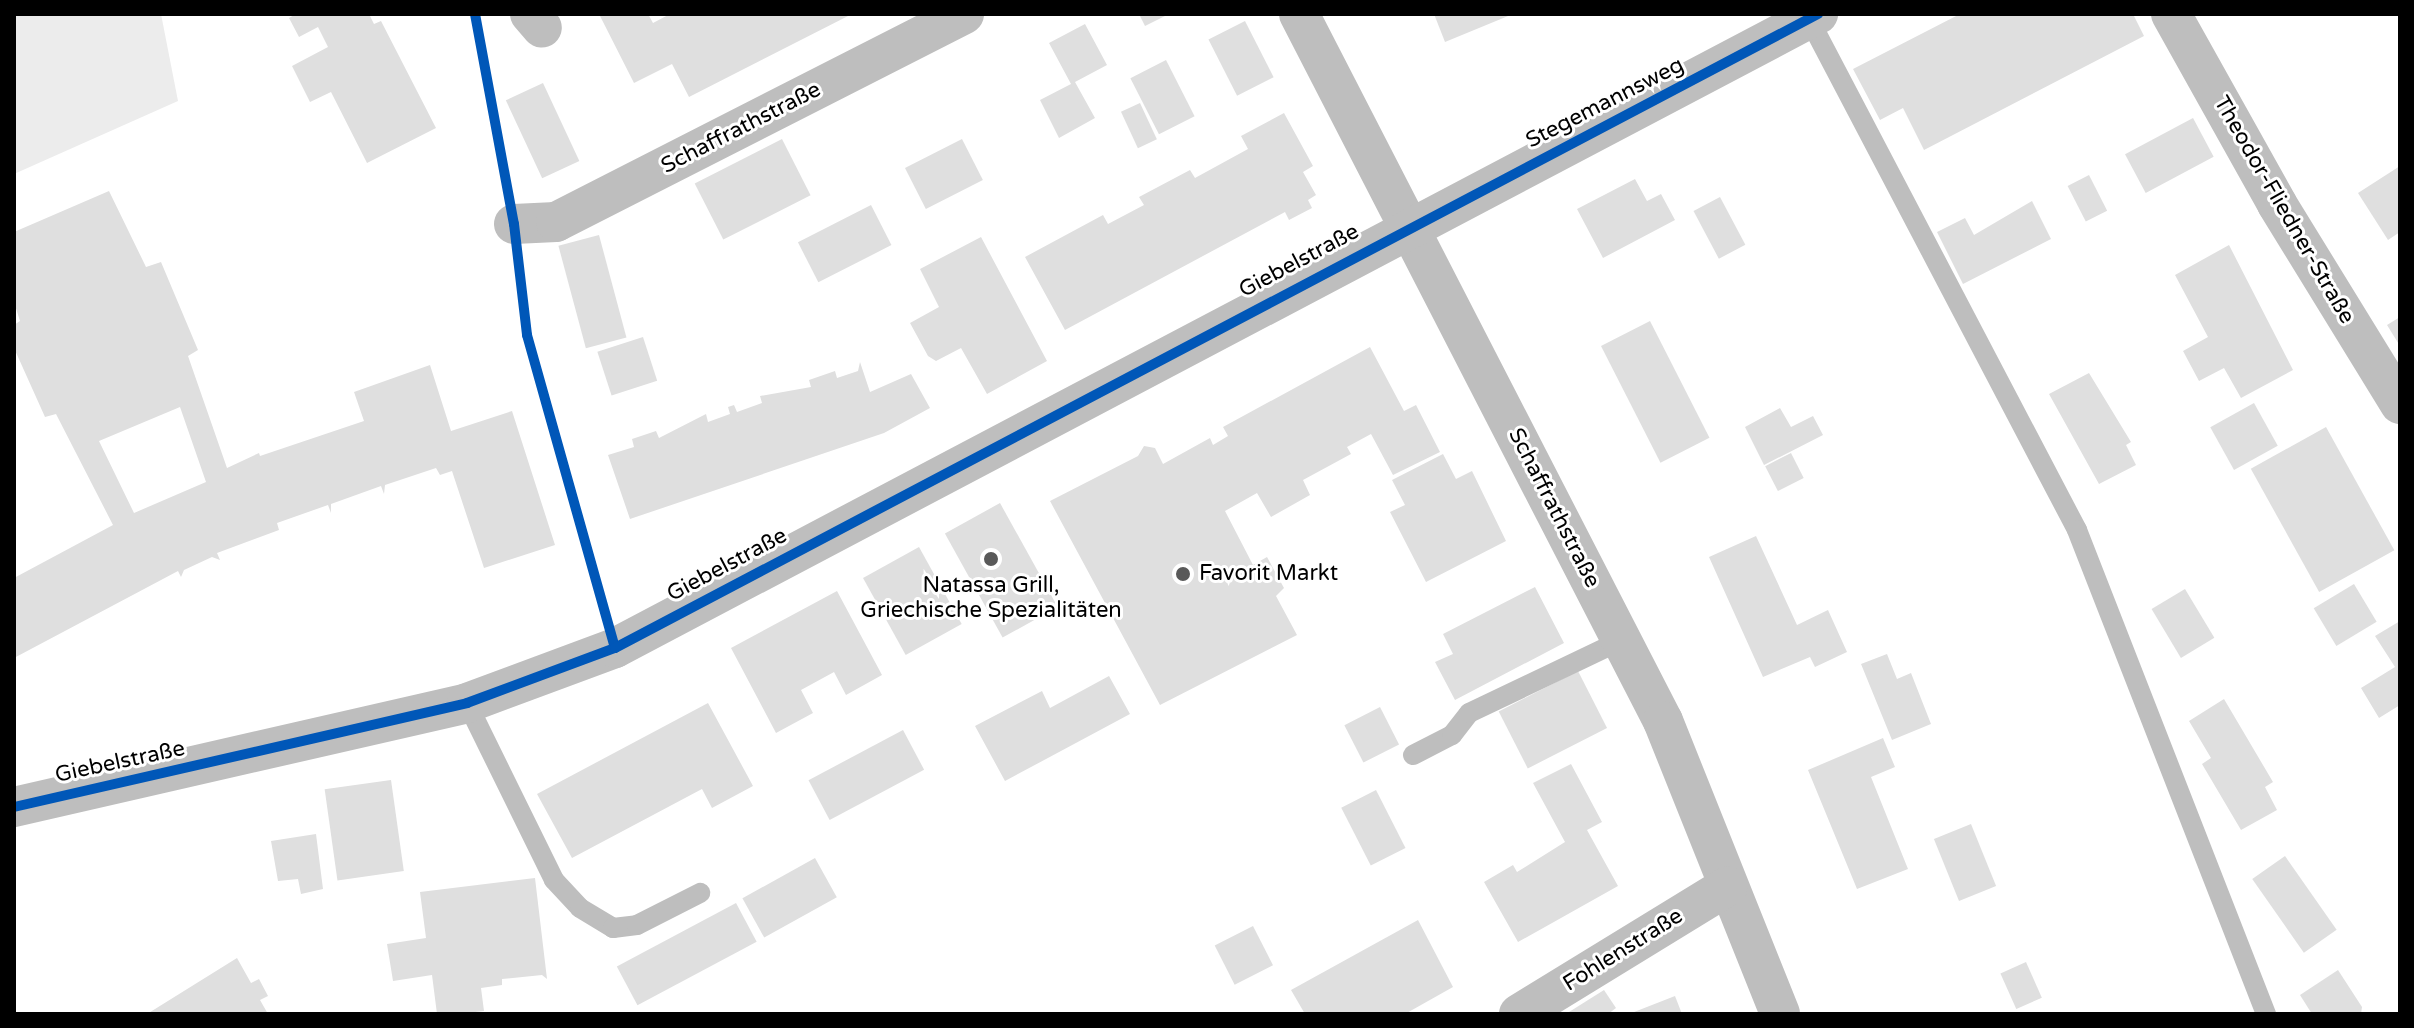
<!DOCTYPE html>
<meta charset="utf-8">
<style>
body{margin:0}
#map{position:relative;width:2414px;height:1028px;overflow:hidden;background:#fff;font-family:"Varela Round",sans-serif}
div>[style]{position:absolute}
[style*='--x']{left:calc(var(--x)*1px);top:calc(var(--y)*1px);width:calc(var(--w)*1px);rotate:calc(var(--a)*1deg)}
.green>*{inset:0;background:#ececec}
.building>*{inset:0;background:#dfdfdf;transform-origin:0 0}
.service>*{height:20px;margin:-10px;padding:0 10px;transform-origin:10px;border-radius:10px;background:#bebebe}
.minor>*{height:40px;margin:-20px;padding:0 20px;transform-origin:20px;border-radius:20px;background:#bebebe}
.cycleway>*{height:10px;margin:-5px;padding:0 5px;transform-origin:5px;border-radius:5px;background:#0057b8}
.dots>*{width:22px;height:22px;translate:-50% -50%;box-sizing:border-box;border:4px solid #fff;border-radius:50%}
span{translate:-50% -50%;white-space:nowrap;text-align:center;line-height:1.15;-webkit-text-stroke:6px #fff;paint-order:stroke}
.street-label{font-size:22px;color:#000}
.poi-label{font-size:22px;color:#000}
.left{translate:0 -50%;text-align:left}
.frame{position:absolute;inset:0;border:16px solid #000;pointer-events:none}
</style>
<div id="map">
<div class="green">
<i style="clip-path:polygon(14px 14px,161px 14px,178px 101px,14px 174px)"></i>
</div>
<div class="building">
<i style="clip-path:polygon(296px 14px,369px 14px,374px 24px,381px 21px,436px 128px,367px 163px,331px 92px,310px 102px,292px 66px,328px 47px,318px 27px,299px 37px,289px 18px)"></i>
<i style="clip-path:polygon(599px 14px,648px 14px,653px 23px,670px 14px,852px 14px,689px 97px,672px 64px,634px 83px)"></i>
<i style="clip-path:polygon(1139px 14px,1169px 14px,1145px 26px)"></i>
<i style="clip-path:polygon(1434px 14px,1513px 14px,1445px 42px)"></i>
<i style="clip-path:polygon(1960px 14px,2133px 14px,2144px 36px,1924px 150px,1903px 108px,1880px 120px,1853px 69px)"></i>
<i style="left:1245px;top:21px;width:63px;height:41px;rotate:63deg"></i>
<i style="clip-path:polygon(1085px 24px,1107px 65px,1075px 82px,1095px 118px,1059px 138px,1040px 100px,1071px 84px,1049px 43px)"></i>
<i style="left:1166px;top:60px;width:63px;height:40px;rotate:63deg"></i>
<i style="left:543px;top:83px;width:86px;height:41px;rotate:65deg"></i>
<i style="left:1140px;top:103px;width:40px;height:21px;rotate:65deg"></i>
<i style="clip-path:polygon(1284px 113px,1313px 166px,1303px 172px,1316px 195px,1308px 200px,1312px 208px,1289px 220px,1285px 212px,1065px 330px,1025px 257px,1103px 215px,1108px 224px,1144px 205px,1139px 197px,1190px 170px,1195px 178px,1248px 149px,1241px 136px)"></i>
<i style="left:2193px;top:118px;width:44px;height:77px;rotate:62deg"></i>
<i style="left:782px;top:139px;width:63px;height:98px;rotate:63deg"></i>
<i style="left:962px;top:139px;width:46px;height:64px;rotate:63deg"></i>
<i style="clip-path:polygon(2400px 166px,2400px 232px,2388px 240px,2358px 193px)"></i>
<i style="left:2089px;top:175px;width:40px;height:24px;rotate:63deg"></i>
<i style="clip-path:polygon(1635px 179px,1647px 201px,1661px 194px,1675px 220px,1603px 258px,1577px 209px)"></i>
<i style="clip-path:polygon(evenodd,109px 191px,146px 267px,161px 262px,198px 350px,188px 356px,227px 468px,259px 453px,260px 456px,364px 421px,354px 392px,430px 365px,451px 431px,512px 411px,555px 545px,484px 568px,452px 471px,440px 475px,436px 468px,385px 485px,384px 494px,381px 486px,331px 504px,331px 513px,328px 505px,277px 523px,279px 530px,217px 553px,220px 560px,212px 557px,184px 570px,181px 577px,178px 571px,14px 658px,14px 578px,113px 525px,56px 414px,45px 417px,14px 348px,14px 325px,20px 321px,14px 302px,14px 232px,109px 191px,180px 407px,206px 482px,134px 513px,99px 441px,180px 407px)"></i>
<i style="left:1720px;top:197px;width:54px;height:30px;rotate:62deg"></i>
<i style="clip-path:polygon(2032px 201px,2051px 239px,1963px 284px,1937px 232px,1965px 218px,1974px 235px)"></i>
<i style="left:871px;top:205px;width:45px;height:82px;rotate:63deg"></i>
<i style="left:599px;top:235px;width:106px;height:42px;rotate:75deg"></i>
<i style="clip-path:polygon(981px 237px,1047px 361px,987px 394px,961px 348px,936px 361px,928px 356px,910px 323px,939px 307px,920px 269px)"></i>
<i style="clip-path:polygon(2229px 245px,2293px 370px,2241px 398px,2224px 368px,2199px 381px,2183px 351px,2208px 337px,2175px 275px)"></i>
<i style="clip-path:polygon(2400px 317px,2400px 346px,2387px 325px)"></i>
<i style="left:1650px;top:321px;width:131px;height:55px;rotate:63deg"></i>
<i style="left:643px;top:337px;width:46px;height:48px;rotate:72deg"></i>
<i style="clip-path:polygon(1370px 347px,1404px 411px,1416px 405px,1440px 452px,1393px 475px,1371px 434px,1347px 447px,1351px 454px,1303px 480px,1310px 495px,1271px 517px,1257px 493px,1225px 511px,1253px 565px,1267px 557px,1284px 588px,1276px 596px,1297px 635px,1160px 705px,1050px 501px,1138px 456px,1144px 446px,1155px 448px,1163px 464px,1210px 438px,1213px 445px,1228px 436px,1223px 427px)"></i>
<i style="clip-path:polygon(860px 362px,870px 392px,911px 374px,930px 408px,884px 433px,630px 519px,608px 455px,634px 447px,632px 439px,656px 431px,659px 438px,706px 414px,708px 422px,730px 414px,728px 407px,734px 405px,737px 412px,762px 403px,760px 396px,811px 387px,809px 380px,835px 371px,837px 378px,858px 371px)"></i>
<i style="clip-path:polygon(2089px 373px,2131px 442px,2126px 445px,2136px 465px,2099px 484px,2049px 394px)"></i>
<i style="left:2254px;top:403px;width:49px;height:50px;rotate:61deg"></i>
<i style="clip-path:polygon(1780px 408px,1791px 427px,1813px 416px,1823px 435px,1764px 465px,1745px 427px)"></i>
<i style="left:2326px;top:427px;width:141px;height:86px;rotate:61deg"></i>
<i style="left:1791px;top:453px;width:28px;height:29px;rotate:63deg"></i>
<i style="clip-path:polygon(1443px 454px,1456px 479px,1472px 471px,1506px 541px,1426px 582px,1390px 512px,1405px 505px,1392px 480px)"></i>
<i style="left:1000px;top:503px;width:119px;height:63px;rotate:61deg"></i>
<i style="clip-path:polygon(1756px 536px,1797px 625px,1828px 610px,1847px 652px,1815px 667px,1810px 657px,1763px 677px,1709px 557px)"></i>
<i style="left:919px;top:547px;width:88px;height:64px;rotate:61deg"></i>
<i style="left:2354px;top:584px;width:44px;height:47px;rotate:59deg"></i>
<i style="clip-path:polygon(1535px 587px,1564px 643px,1455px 700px,1435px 662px,1453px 654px,1443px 634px)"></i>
<i style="left:2185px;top:589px;width:57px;height:39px;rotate:59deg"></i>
<i style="clip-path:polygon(837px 591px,882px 675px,846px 695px,834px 672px,801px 690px,813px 713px,776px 733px,731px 648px)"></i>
<i style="clip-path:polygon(2400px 621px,2400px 705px,2379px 718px,2361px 688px,2395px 667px,2375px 636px)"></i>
<i style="clip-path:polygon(1887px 654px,1897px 679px,1911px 673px,1931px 724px,1892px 740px,1861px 664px)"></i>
<i style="left:1578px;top:671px;width:64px;height:89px;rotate:63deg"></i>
<i style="clip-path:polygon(1109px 676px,1130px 714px,1005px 781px,975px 726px,1042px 691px,1050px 708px)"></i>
<i style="clip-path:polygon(2224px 699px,2273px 782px,2265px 787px,2277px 810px,2241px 830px,2202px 764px,2211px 758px,2189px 721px)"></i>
<i style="clip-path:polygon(708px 703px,753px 786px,712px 808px,702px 789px,572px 858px,537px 794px)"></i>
<i style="left:1380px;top:707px;width:42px;height:40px;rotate:63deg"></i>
<i style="left:903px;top:730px;width:45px;height:107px;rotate:62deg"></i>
<i style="clip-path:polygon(1883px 738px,1895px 767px,1871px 777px,1908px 869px,1857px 889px,1808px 770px)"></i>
<i style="clip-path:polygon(1571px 764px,1602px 822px,1587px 830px,1618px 886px,1518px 942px,1484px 882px,1513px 865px,1517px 872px,1565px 842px,1533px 783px)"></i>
<i style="left:391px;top:780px;width:92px;height:67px;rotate:82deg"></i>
<i style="left:1376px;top:790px;width:65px;height:39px;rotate:63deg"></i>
<i style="left:1971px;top:824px;width:67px;height:40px;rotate:68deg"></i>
<i style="clip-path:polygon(316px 834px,323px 889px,301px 894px,298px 879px,278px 881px,271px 841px)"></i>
<i style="left:2285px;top:856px;width:90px;height:40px;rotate:55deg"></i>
<i style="left:815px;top:858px;width:45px;height:83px;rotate:61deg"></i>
<i style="clip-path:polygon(535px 878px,547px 979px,542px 975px,502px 979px,502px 985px,481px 988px,484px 1011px,458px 1014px,437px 1014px,432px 975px,393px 981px,387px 944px,426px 938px,420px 892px)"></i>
<i style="left:736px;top:903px;width:44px;height:135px;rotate:62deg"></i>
<i style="clip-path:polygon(1418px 920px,1453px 987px,1405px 1014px,1305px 1014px,1291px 990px)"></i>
<i style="left:1253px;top:926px;width:44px;height:43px;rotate:63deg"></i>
<i style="clip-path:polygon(237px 958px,251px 983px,259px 979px,268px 996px,260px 1000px,268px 1014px,147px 1014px)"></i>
<i style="left:2026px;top:962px;width:39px;height:28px;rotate:66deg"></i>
<i style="clip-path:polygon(2338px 970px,2362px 1007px,2361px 1014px,2312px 1014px,2300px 995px)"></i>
<i style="clip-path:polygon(1604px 990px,1616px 1008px,1608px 1014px,1569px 1012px)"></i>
<i style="clip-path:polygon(1675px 996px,1682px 1014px,1629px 1014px)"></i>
</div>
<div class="service">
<i style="--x:1809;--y:19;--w:577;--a:62.32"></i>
<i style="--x:2077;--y:530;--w:520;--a:68.67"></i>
<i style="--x:467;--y:703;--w:197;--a:63.8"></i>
<i style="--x:554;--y:880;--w:38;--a:47"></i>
<i style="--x:580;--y:908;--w:39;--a:31"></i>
<i style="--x:613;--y:928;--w:24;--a:-7"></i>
<i style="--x:637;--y:925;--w:71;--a:-26.9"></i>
<i style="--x:1413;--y:755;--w:44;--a:-27.1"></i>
<i style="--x:1452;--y:735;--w:28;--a:-52"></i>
<i style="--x:1469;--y:713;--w:170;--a:-25.5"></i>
</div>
<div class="minor">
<i style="--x:530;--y:14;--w:18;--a:49"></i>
<i style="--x:1299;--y:14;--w:795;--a:62.76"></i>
<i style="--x:1663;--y:721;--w:315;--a:68.2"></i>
<i style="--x:2171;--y:14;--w:218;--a:60.8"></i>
<i style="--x:2277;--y:204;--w:235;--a:58.4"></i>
<i style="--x:514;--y:224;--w:42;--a:-2.7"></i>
<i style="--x:556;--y:222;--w:458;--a:-27"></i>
<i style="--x:14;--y:807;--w:465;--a:-12.9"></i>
<i style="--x:467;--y:703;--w:158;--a:-20.4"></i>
<i style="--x:615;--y:648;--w:1360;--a:-27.79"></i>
<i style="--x:1519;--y:1014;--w:245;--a:-31.5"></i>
</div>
<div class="cycleway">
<i style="--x:475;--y:14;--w:214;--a:79.5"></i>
<i style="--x:514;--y:224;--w:112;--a:83.3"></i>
<i style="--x:527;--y:335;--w:325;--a:74.3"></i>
<i style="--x:14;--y:807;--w:465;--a:-12.9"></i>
<i style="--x:467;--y:703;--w:158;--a:-20.4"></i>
<i style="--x:615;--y:648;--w:1360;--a:-27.79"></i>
</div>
<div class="dots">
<i style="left:991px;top:559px;background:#595959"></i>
<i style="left:1183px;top:574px;background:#595959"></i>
</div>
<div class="street-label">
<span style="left:1605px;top:103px;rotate:-27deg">Stegemannsweg</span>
<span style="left:741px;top:128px;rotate:-27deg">Schaffrathstraße</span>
<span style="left:2284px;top:210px;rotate:60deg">Theodor-Fliedner-Straße</span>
<span style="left:1299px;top:261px;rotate:-28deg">Giebelstraße</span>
<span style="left:1554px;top:508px;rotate:63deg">Schaffrathstraße</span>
<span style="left:727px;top:565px;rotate:-28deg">Giebelstraße</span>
<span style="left:120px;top:762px;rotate:-12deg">Giebelstraße</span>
<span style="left:1623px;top:950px;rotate:-32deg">Fohlenstraße</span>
</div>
<div class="poi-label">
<span class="left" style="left:1199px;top:574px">Favorit Markt</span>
<span style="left:991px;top:598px">Natassa Grill,<br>Griechische Spezialitäten</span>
</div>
<div class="frame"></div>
</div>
